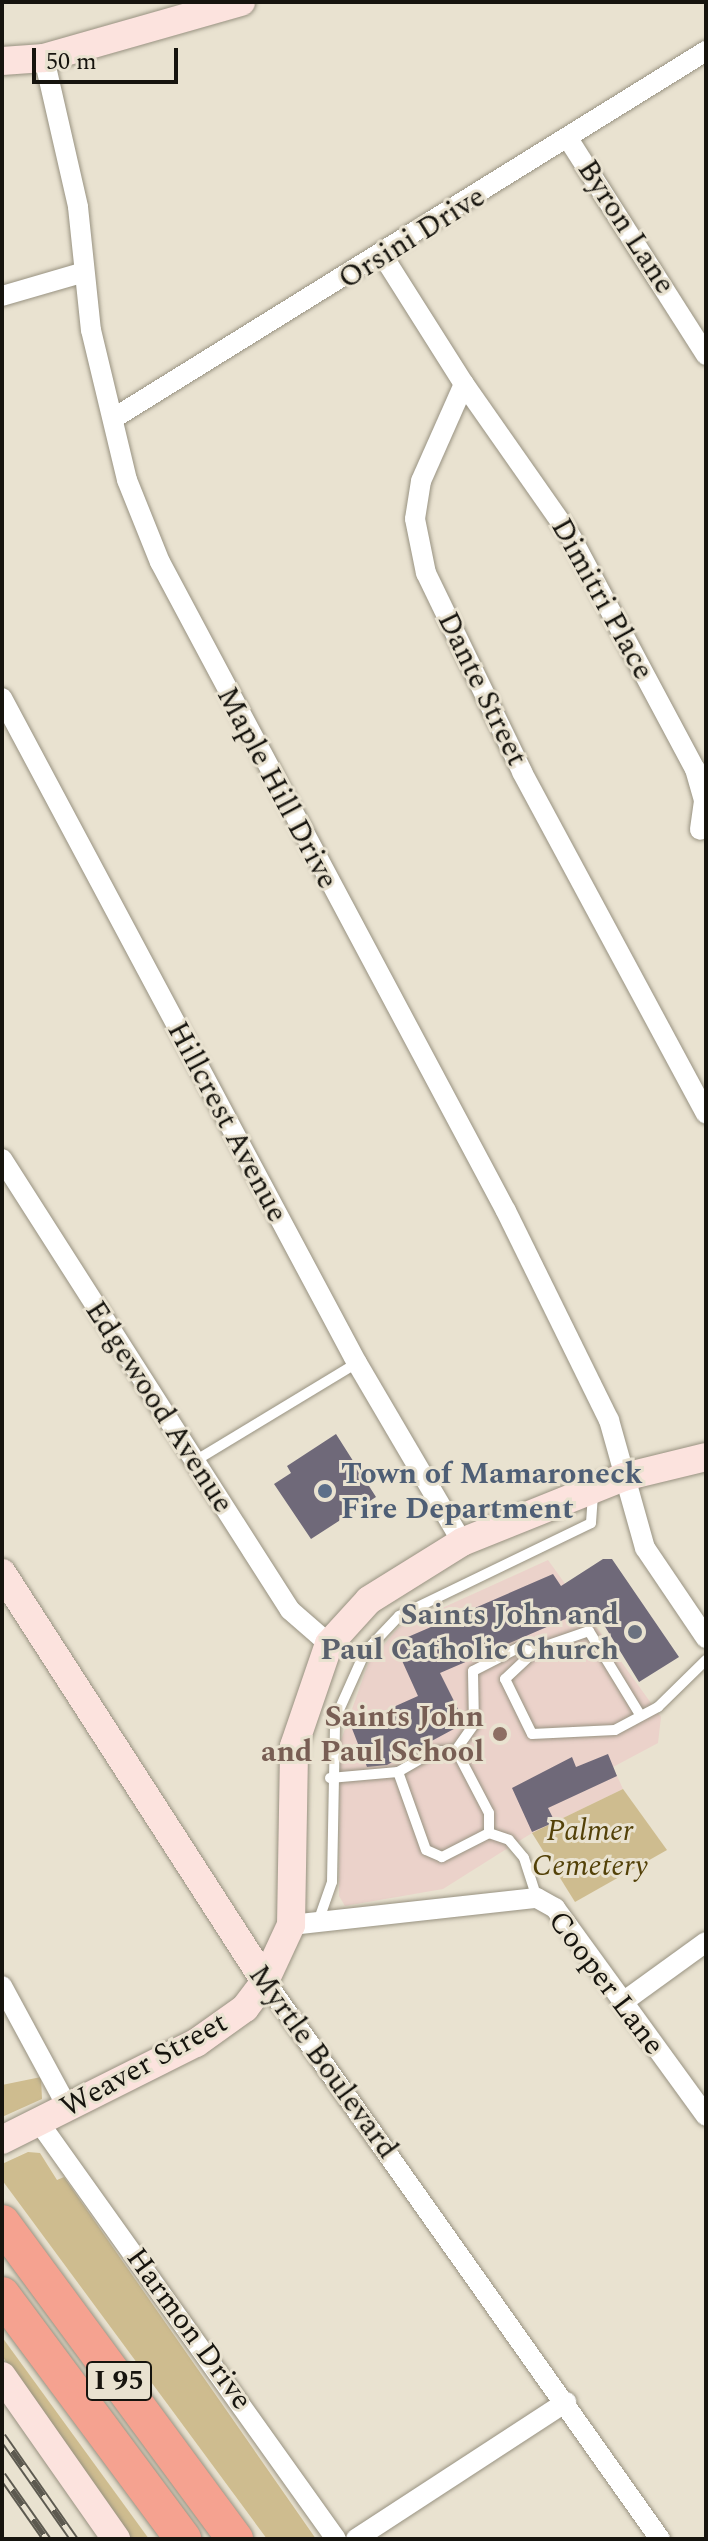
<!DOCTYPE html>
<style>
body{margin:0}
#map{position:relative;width:708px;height:2541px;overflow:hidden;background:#e9e2d0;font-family:Spectral,serif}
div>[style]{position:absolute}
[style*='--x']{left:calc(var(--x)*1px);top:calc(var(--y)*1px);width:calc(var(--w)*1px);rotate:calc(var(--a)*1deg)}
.education>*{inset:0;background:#ebd2ca}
.green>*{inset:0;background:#cebc8f}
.building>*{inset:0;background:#6f6979}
.roads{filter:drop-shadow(0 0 2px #989281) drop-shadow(0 0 2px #989281)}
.lane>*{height:10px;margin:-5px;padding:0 5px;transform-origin:5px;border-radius:5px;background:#fff}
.street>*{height:20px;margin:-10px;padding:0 10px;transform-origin:10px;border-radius:10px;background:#fff}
.secondary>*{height:28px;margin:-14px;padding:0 14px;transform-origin:14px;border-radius:14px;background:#fce3de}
.highway>*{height:36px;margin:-18px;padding:0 18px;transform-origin:18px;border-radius:18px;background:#f5a290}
.rail>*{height:9px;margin-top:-4.5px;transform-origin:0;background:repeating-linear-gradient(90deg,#e9e2d0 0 18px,#5d5a50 0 36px);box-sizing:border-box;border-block:2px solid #5d5a50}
.dots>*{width:22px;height:22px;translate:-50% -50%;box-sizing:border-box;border:4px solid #e9e2d0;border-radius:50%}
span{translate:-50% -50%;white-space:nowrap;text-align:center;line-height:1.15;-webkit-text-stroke:6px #e9e2d0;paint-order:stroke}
.shield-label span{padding:2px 6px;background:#e9e2d0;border:2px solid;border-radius:6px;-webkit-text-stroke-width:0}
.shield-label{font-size:28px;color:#16140e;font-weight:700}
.street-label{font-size:30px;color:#16140e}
.service-label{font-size:30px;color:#4e5e75;font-weight:700}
.left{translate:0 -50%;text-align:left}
.worship-label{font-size:30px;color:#5b616d;font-weight:700}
.right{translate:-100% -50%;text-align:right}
.education-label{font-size:30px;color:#785e54;font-weight:700}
.park-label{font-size:30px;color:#534108;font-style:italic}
.frame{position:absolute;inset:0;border:4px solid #16140e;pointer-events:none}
.scale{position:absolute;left:32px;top:48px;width:146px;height:36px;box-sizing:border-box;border:4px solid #16140e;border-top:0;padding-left:10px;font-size:24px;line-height:28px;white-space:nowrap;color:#16140e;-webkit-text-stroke:6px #e9e2d0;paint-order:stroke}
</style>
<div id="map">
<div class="education">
<i style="clip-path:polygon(548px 1560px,661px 1717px,658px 1743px,613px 1767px,623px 1789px,532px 1833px,443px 1889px,345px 1906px,339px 1896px,340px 1743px,368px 1664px,398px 1628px)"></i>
</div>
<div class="green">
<i style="clip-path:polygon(623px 1789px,667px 1850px,575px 1902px,532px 1833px)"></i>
<i style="clip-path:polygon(41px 2077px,42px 2099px,2px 2117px,2px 2085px)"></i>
<i style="clip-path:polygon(28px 2152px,40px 2153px,57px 2180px,64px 2177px,316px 2539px,267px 2539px,2px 2180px,2px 2164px)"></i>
<i style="clip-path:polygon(2px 2337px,149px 2539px,131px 2539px,2px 2356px)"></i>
</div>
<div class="building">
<i style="clip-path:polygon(336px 1434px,376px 1497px,311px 1539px,274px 1484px,291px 1473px,287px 1466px)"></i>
<i style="clip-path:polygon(603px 1559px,612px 1559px,679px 1657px,639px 1682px,593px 1607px,440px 1673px,465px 1723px,387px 1765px,367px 1767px,351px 1726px,418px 1696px,394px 1643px,553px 1574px,561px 1586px)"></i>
<i style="clip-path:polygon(608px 1754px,617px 1776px,548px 1808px,555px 1822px,532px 1832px,512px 1788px,572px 1757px,576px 1767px)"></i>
</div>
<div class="roads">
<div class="lane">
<i style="--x:195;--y:1461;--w:189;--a:-31.2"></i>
<i style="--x:639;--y:1713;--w:96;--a:-121.4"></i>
<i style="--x:589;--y:1631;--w:55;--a:160.9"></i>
<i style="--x:537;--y:1649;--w:44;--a:136.8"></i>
<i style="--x:505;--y:1679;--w:61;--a:63.9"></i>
<i style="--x:532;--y:1734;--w:83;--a:-2.8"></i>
<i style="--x:615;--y:1730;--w:49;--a:-28.1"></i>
<i style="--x:658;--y:1707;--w:67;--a:-44.4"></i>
<i style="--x:456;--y:1750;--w:32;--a:-55"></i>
<i style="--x:474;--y:1724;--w:53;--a:-91.1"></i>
<i style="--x:473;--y:1671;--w:51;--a:-27.1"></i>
<i style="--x:518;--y:1648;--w:16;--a:14"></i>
<i style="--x:330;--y:1778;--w:68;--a:-5"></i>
<i style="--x:398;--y:1772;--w:39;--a:-30"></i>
<i style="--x:432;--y:1752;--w:24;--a:-5"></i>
<i style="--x:456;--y:1750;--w:71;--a:62.4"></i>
<i style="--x:489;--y:1813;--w:20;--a:90"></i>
<i style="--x:489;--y:1833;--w:53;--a:152.9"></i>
<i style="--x:442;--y:1857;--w:17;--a:-156"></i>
<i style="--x:426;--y:1850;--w:83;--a:-109.7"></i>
<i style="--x:489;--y:1833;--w:21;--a:19"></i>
<i style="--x:509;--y:1840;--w:23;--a:50"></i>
<i style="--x:524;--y:1858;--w:42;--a:72"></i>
<i style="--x:318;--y:1922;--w:42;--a:-70.7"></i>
<i style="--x:332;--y:1882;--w:163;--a:-88.9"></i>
<i style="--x:335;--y:1719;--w:73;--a:-65.9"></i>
<i style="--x:365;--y:1652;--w:50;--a:-46.6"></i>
<i style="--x:399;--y:1616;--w:213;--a:-25.8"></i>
<i style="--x:591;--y:1523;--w:31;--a:-86"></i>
</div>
<div class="street">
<i style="--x:44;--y:58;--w:153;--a:77.1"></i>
<i style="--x:78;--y:207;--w:124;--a:84"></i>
<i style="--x:91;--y:330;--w:154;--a:76.5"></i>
<i style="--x:127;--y:480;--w:88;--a:68.1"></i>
<i style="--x:160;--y:562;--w:735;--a:61.94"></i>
<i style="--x:506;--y:1211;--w:233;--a:63.8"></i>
<i style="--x:609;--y:1420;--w:133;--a:74.3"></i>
<i style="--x:645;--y:1548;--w:109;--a:55.9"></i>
<i style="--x:569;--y:140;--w:255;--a:57.5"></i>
<i style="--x:383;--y:256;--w:151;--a:57.7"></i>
<i style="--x:464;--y:384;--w:106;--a:113.9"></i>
<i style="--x:421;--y:481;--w:38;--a:99"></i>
<i style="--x:415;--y:519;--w:55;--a:78.5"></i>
<i style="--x:426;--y:573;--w:221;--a:64.2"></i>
<i style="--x:522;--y:772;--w:388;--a:61.7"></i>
<i style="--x:2;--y:296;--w:82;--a:-16.2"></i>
<i style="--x:464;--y:384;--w:187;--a:55"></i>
<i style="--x:571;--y:537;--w:263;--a:61.9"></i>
<i style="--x:695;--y:769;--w:33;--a:74"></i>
<i style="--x:704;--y:801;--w:29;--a:98"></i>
<i style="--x:114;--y:418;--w:697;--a:-31.8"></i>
<i style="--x:2;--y:698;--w:754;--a:61.91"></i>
<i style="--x:357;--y:1363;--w:208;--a:59.6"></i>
<i style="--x:2;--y:1159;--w:535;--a:57.44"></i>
<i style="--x:290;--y:1610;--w:52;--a:41.1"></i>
<i style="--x:291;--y:1925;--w:247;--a:-6.3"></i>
<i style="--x:537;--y:1898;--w:21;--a:29"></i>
<i style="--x:555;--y:1908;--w:257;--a:54"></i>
<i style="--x:265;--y:1981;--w:684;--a:54.71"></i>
<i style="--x:2;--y:1986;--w:139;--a:61.6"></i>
<i style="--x:623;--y:2002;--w:102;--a:-35.9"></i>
<i style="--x:38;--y:2121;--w:513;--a:54.51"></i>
<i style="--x:356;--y:2539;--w:251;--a:-33.1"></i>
</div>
<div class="secondary">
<i style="--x:2;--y:61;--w:42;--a:-4.1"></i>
<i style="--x:44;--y:58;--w:205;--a:-15.9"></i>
<i style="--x:2;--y:1573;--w:485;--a:57.2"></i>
<i style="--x:2;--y:2140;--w:217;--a:-26.6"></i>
<i style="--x:196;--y:2043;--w:60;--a:-35.5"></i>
<i style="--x:245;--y:2008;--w:34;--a:-53"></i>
<i style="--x:265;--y:1981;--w:62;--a:-65.1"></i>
<i style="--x:291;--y:1925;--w:179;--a:-89"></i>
<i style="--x:294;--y:1746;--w:108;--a:-71.1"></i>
<i style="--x:329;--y:1644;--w:59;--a:-47.7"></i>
<i style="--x:369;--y:1600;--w:110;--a:-31.9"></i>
<i style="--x:462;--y:1542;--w:175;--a:-21.9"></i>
<i style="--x:624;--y:1477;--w:84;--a:-13.7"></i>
<i style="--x:2;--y:2376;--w:199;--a:55"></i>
</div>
<div class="highway">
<i style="--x:2;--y:2223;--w:393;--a:53.6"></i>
<i style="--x:2;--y:2295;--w:304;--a:53.4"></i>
</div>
</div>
<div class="rail">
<i style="--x:2;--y:2436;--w:126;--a:55"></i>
<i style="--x:2;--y:2475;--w:78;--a:54.9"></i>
</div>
<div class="dots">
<i style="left:325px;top:1491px;background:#5c6f8a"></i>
<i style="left:635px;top:1632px;background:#6b7280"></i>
<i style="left:500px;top:1734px;background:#8d6e63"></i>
</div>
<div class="shield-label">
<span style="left:119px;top:2381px">I 95</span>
</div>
<div class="street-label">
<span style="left:626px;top:227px;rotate:57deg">Byron Lane</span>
<span style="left:412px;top:238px;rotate:-32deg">Orsini Drive</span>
<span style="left:602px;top:599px;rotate:61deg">Dimitri Place</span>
<span style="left:482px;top:689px;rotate:64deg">Dante Street</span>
<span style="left:277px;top:788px;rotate:62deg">Maple Hill Drive</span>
<span style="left:227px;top:1122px;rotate:62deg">Hillcrest Avenue</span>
<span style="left:159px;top:1407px;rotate:57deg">Edgewood Avenue</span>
<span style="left:606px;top:1983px;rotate:53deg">Cooper Lane</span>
<span style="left:323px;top:2062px;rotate:54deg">Myrtle Boulevard</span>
<span style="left:144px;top:2065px;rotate:-29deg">Weaver Street</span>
<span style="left:189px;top:2329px;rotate:54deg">Harmon Drive</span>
</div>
<div class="service-label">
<span class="left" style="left:341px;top:1491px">Town of Mamaroneck<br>Fire Department</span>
</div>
<div class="worship-label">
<span class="right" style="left:619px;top:1632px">Saints John and<br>Paul Catholic Church</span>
</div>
<div class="education-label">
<span class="right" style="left:484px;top:1734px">Saints John<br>and Paul School</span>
</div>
<div class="park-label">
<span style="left:590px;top:1848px">Palmer<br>Cemetery</span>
</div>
<div class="frame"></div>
<div class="scale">50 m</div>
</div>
